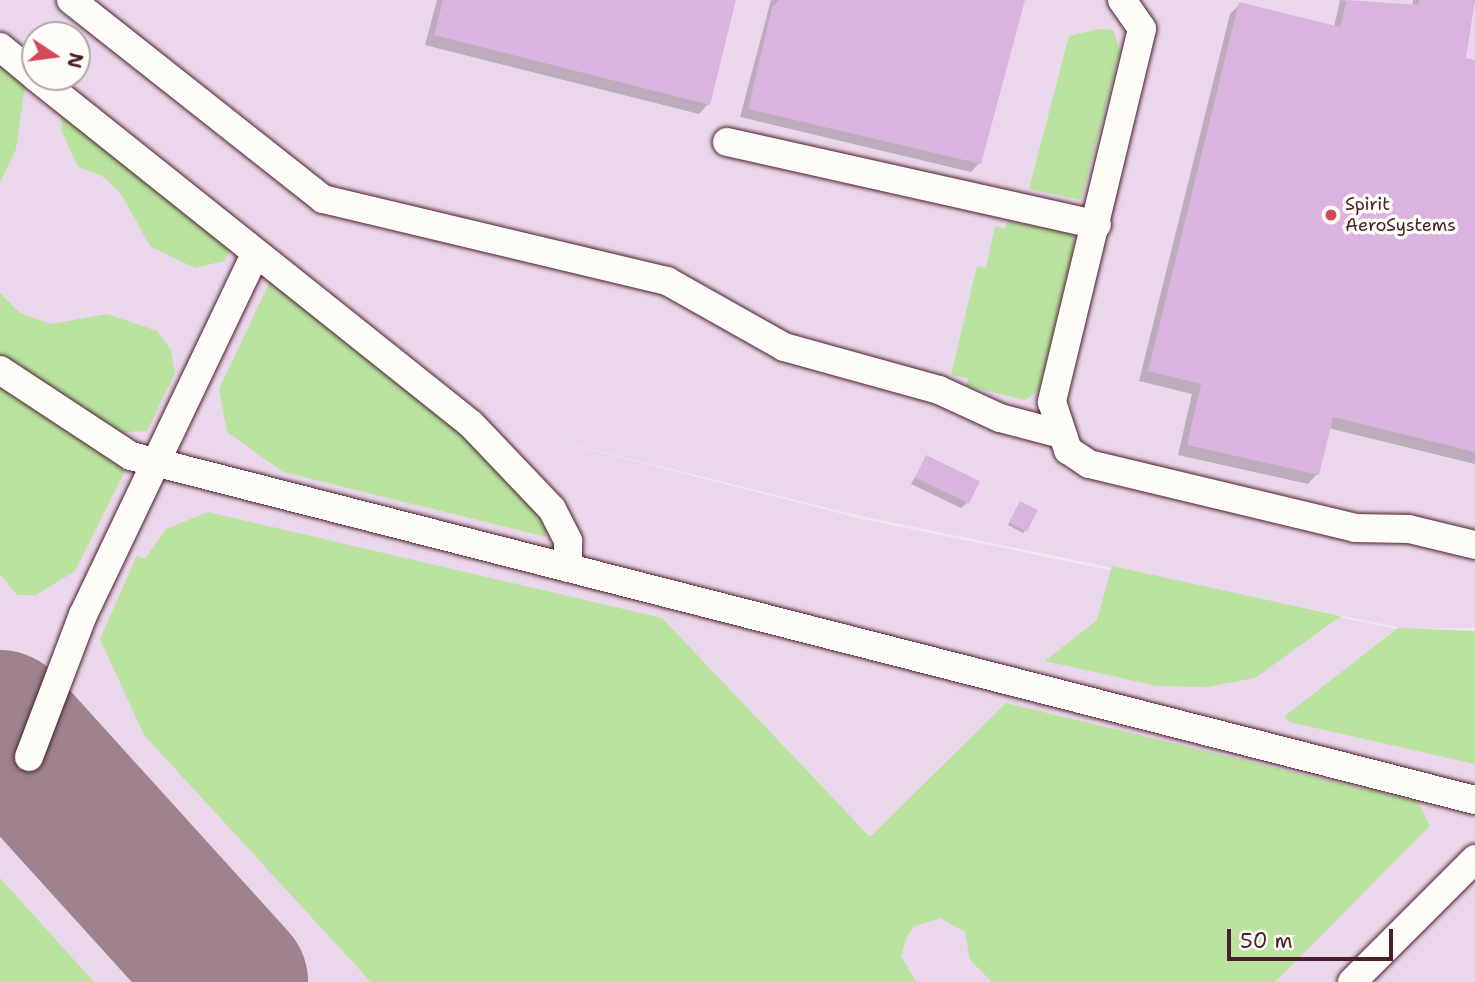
<!DOCTYPE html>
<style>
body{margin:0}
#map{position:relative;width:1475px;height:982px;overflow:hidden;background:#f2e6f0;font-family:"Shantell Sans",sans-serif}
div>[style]{position:absolute}
[style*='--x']{left:calc(var(--x)*1px);top:calc(var(--y)*1px);width:calc(var(--w)*1px);rotate:calc(var(--a)*1deg)}
.built>*{inset:0;background:#ebd7eb}
.green>*{inset:0;background:#b9e39f}
.shadow>*{inset:0;background:#0003}
.taxiway>*{height:60px;margin:-30px;padding:0 30px;transform-origin:30px;border-radius:30px;background:#9e828e}
.runway>*{height:150px;margin:-75px;padding:0 75px;transform-origin:75px;border-radius:75px;background:#9e828e}
.building>*{inset:0;background:#dab4de;transform-origin:0 0}
.roads{filter:drop-shadow(0 0 2px #4a1f2b) drop-shadow(0 0 2px #4a1f2b)}
.minor>*{height:28px;margin:-14px;padding:0 14px;transform-origin:14px;border-radius:14px;background:#fdfcf7}
.dots>*{width:19px;height:19px;translate:-50% -50%;box-sizing:border-box;border:4px solid #fdfcf7;border-radius:50%}
span{translate:-50% -50%;white-space:nowrap;text-align:center;line-height:1.15;-webkit-text-stroke:7px #fdfcf7;paint-order:stroke}
.poi-label{font-size:18px;color:#4a1f2b}
.left{translate:0 -50%;text-align:left}
.north{position:absolute;left:21px;top:21px;width:70px;height:70px;box-sizing:border-box;background:#fdfcf7;border:2px solid #b5a4a5;border-radius:50%;rotate:103deg;font-size:19px;font-weight:700;line-height:28px;text-align:center;color:#4a1f2b}
.north::after{content:'';display:block;margin:auto;width:24px;height:32px;background:#d1495b;clip-path:polygon(50% 0,100% 100%,50% 72%,0 100%)}
.scale{position:absolute;left:1227px;top:929px;width:166px;height:32px;box-sizing:border-box;border:4px solid #4a1f2b;border-top:0;padding-left:9px;font-size:21px;line-height:24px;white-space:nowrap;color:#4a1f2b;-webkit-text-stroke:5px #fdfcf7;paint-order:stroke}
</style>
<div id="map">
<div class="built">
<i style="clip-path:polygon(0 0,1475px 0,1475px 628px,1407px 629px,861px 516px,501px 427px,862px 519px,1406px 631px,1475px 631px,1475px 982px,0 982px,0 38px,334px 296px,54px 77px,77px 77px,77px 35px,35px 35px,35px 62px,0 34px)"></i>
</div>
<div class="green">
<i style="clip-path:polygon(1100px 29px,1113px 30px,1120px 51px,1081px 200px,1029px 189px,1069px 36px)"></i>
<i style="clip-path:polygon(0 53px,26px 80px,16px 149px,0 183px)"></i>
<i style="clip-path:polygon(63px 105px,233px 246px,224px 261px,195px 268px,150px 246px,121px 194px,101px 175px,78px 167px,61px 130px)"></i>
<i style="clip-path:polygon(1007px 221px,1072px 234px,1075px 241px,1039px 391px,1025px 400px,967px 386px,968px 378px,951px 375px,977px 266px,986px 268px,995px 226px,1005px 229px)"></i>
<i style="clip-path:polygon(272px 277px,432px 400px,553px 526px,546px 537px,283px 472px,227px 432px,219px 389px)"></i>
<i style="clip-path:polygon(0 293px,20px 313px,51px 324px,107px 314px,157px 331px,171px 350px,175px 373px,147px 431px,113px 433px,0 358px)"></i>
<i style="clip-path:polygon(0 380px,125px 471px,75px 571px,36px 595px,17px 595px,0 574px)"></i>
<i style="clip-path:polygon(208px 512px,662px 618px,870px 837px,1006px 703px,1418px 802px,1430px 826px,1275px 982px,992px 982px,970px 960px,965px 932px,940px 918px,913px 927px,907px 937px,901px 956px,916px 982px,371px 982px,144px 735px,100px 639px,137px 555px,145px 559px,166px 529px)"></i>
<i style="clip-path:polygon(1112px 566px,1341px 616px,1255px 678px,1207px 687px,1157px 686px,1045px 661px,1097px 620px)"></i>
<i style="clip-path:polygon(1398px 628px,1475px 631px,1475px 764px,1289px 722px,1285px 716px)"></i>
<i style="clip-path:polygon(0 878px,94px 982px,0 982px)"></i>
</div>
<div class="shadow">
<i style="clip-path:polygon(437px 0,735px 0,708px 104px,699px 114px,425px 45px)"></i>
<i style="clip-path:polygon(771px 0,1024px 0,979px 163px,971px 172px,740px 117px)"></i>
<i style="clip-path:polygon(1340px 0,1412px 6px,1413px 0,1475px 0,1464px 59px,1475px 62px,1475px 464px,1328px 428px,1317px 474px,1308px 484px,1178px 455px,1192px 394px,1139px 381px,1230px 14px,1240px 4px,1334px 27px)"></i>
<i style="clip-path:polygon(927px 458px,968px 502px,961px 508px,911px 484px)"></i>
<i style="clip-path:polygon(1018px 506px,1025px 531px,1023px 533px,1008px 525px)"></i>
</div>
<div class="taxiway">
<i style="--x:0;--y:739;--w:34;--a:32"></i>
</div>
<div class="runway">
<i style="--x:0;--y:725;--w:347;--a:47.8"></i>
</div>
<div class="building">
<i style="clip-path:polygon(443px 0,736px 0,710px 105px,434px 35px)"></i>
<i style="clip-path:polygon(779px 0,1025px 0,981px 164px,748px 109px,772px 8px)"></i>
<i style="clip-path:polygon(1347px 0,1418px 5px,1419px 0,1475px 0,1466px 58px,1475px 60px,1475px 452px,1333px 417px,1319px 475px,1187px 445px,1201px 384px,1148px 371px,1239px 2px,1340px 27px)"></i>
<i style="left:926px;top:455px;width:60px;height:25px;rotate:26deg"></i>
<i style="left:1020px;top:501px;width:20px;height:24px;rotate:27deg"></i>
</div>
<div class="roads">
<div class="minor">
<i style="--x:71;--y:0;--w:321;--a:38.3"></i>
<i style="--x:323;--y:199;--w:354;--a:13.4"></i>
<i style="--x:667;--y:281;--w:134;--a:29.4"></i>
<i style="--x:784;--y:347;--w:161;--a:15.5"></i>
<i style="--x:939;--y:390;--w:67;--a:24.7"></i>
<i style="--x:1000;--y:418;--w:63;--a:14.7"></i>
<i style="--x:1122;--y:0;--w:35;--a:55"></i>
<i style="--x:1142;--y:29;--w:384;--a:103.6"></i>
<i style="--x:1052;--y:402;--w:51;--a:71.6"></i>
<i style="--x:1068;--y:450;--w:25;--a:34"></i>
<i style="--x:1089;--y:464;--w:274;--a:13.5"></i>
<i style="--x:1355;--y:528;--w:54;--a:1.1"></i>
<i style="--x:1409;--y:529;--w:68;--a:13.6"></i>
<i style="--x:0;--y:47;--w:45;--a:39.6"></i>
<i style="--x:36;--y:77;--w:556;--a:38.58"></i>
<i style="--x:471;--y:424;--w:117;--a:46.4"></i>
<i style="--x:552;--y:509;--w:36;--a:63"></i>
<i style="--x:568;--y:541;--w:27;--a:90"></i>
<i style="--x:727;--y:142;--w:379;--a:12.6"></i>
<i style="--x:0;--y:370;--w:157;--a:33.3"></i>
<i style="--x:131;--y:456;--w:1387;--a:14.36"></i>
<i style="--x:29;--y:757;--w:152;--a:-69.2"></i>
<i style="--x:83;--y:615;--w:399;--a:-64.5"></i>
<i style="--x:1352;--y:982;--w:174;--a:-45"></i>
</div>
</div>
<div class="dots">
<i style="left:1331px;top:215px;background:#d1495b"></i>
</div>
<div class="poi-label">
<span class="left" style="left:1345px;top:215px">Spirit<br>AeroSystems</span>
</div>
<div class="north">N</div>
<div class="scale">50 m</div>
</div>
